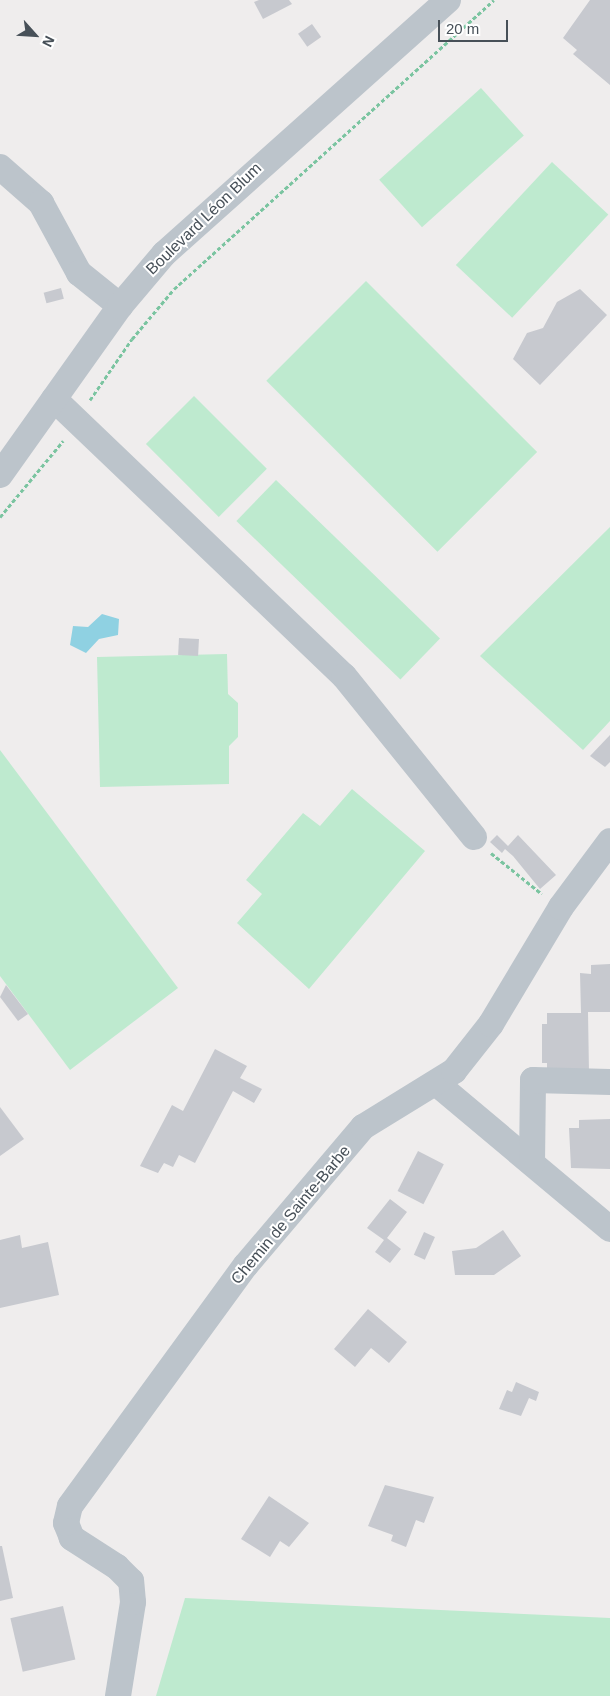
<!DOCTYPE html>
<meta charset="utf-8">
<style>
body{margin:0}
#map{position:relative;width:610px;height:1696px;overflow:hidden;background:#efeded;font-family:Helvetica,sans-serif}
div>[style]{position:absolute}
[style*='--x']{left:calc(var(--x)*1px);top:calc(var(--y)*1px);width:calc(var(--w)*1px);rotate:calc(var(--a)*1deg)}
.green>*{inset:0;background:#beeacf;transform-origin:0 0}
.water>*{inset:0;background:#8fd1e2}
.building>*{inset:0;background:#c7c9cf;transform-origin:0 0}
.path>*{height:3px;margin-top:-1.5px;transform-origin:0;background:repeating-linear-gradient(90deg,#7ac4a0 0 4px,transparent 0 6.5px)}
.minor>*{height:26px;margin:-13px;padding:0 13px;transform-origin:13px;border-radius:13px;background:#bcc4cb}
span{translate:-50% -50%;white-space:nowrap;text-align:center;line-height:1.15;-webkit-text-stroke:4px #fff;paint-order:stroke}
.street-label{font-size:16px;color:#475058}
.north{position:absolute;left:10px;top:10px;width:50px;height:50px;-webkit-text-stroke:4px #fff;paint-order:stroke;rotate:116deg;font-size:14px;font-weight:700;line-height:20px;text-align:center;color:#475058}
.north::after{content:'';display:block;margin:auto;width:18px;height:22px;background:#475058;clip-path:polygon(50% 0,100% 100%,50% 72%,0 100%)}
.scale{position:absolute;left:438px;top:20px;width:70px;height:22px;box-sizing:border-box;border:2px solid #475058;border-top:0;padding-left:6px;font-size:15px;line-height:18px;white-space:nowrap;color:#475058;-webkit-text-stroke:4px #fff;paint-order:stroke}
</style>
<div id="map">
<div class="green">
<i style="left:481px;top:88px;width:64px;height:137px;rotate:48deg"></i>
<i style="left:552px;top:162px;width:77px;height:141px;rotate:43deg"></i>
<i style="left:366px;top:281px;width:242px;height:141px;rotate:45deg"></i>
<i style="left:194px;top:396px;width:103px;height:68px;rotate:45deg"></i>
<i style="left:276px;top:480px;width:228px;height:57px;rotate:44deg"></i>
<i style="clip-path:polygon(610px 527px,610px 721px,583px 750px,480px 656px)"></i>
<i style="clip-path:polygon(227px 654px,228px 694px,238px 703px,238px 737px,229px 746px,229px 784px,100px 787px,97px 657px)"></i>
<i style="clip-path:polygon(0 750px,178px 988px,70px 1070px,0 976px)"></i>
<i style="clip-path:polygon(352px 789px,425px 851px,309px 989px,237px 923px,262px 894px,246px 880px,303px 813px,320px 826px)"></i>
<i style="clip-path:polygon(185px 1598px,610px 1618px,610px 1696px,156px 1696px)"></i>
</div>
<div class="water">
<i style="clip-path:polygon(102px 614px,119px 619px,118px 635px,99px 639px,86px 653px,70px 645px,73px 626px,88px 627px)"></i>
</div>
<div class="building">
<i style="clip-path:polygon(259px 0,289px 0,292px 4px,263px 19px,254px 2px)"></i>
<i style="clip-path:polygon(590px 0,610px 0,610px 85px,573px 54px,577px 50px,563px 38px)"></i>
<i style="left:312px;top:24px;width:16px;height:17px;rotate:55deg"></i>
<i style="left:61px;top:288px;width:11px;height:18px;rotate:75deg"></i>
<i style="clip-path:polygon(580px 289px,607px 315px,540px 385px,513px 359px,527px 333px,543px 328px,557px 302px)"></i>
<i style="left:179px;top:638px;width:20px;height:17px;rotate:3deg"></i>
<i style="clip-path:polygon(610px 735px,610px 762px,605px 767px,590px 756px)"></i>
<i style="clip-path:polygon(497px 835px,508px 846px,518px 835px,556px 875px,540px 889px,513px 856px,505px 849px,502px 853px,490px 842px)"></i>
<i style="clip-path:polygon(610px 964px,610px 1012px,588px 1012px,589px 1072px,547px 1073px,547px 1063px,542px 1063px,542px 1024px,547px 1024px,547px 1013px,581px 1013px,580px 973px,591px 974px,591px 965px)"></i>
<i style="clip-path:polygon(6px 985px,28px 1014px,18px 1021px,0 997px)"></i>
<i style="clip-path:polygon(215px 1049px,247px 1066px,240px 1078px,262px 1089px,254px 1103px,233px 1091px,195px 1163px,179px 1155px,173px 1167px,164px 1163px,158px 1173px,140px 1166px,172px 1105px,183px 1111px)"></i>
<i style="clip-path:polygon(0 1107px,24px 1139px,0 1156px)"></i>
<i style="clip-path:polygon(610px 1119px,610px 1169px,571px 1168px,569px 1128px,579px 1128px,579px 1120px)"></i>
<i style="left:418px;top:1151px;width:29px;height:45px;rotate:27deg"></i>
<i style="clip-path:polygon(390px 1199px,407px 1212px,387px 1238px,401px 1249px,390px 1263px,375px 1252px,384px 1240px,367px 1228px)"></i>
<i style="clip-path:polygon(503px 1230px,521px 1256px,494px 1275px,455px 1275px,452px 1251px,476px 1248px)"></i>
<i style="left:424px;top:1232px;width:12px;height:25px;rotate:24deg"></i>
<i style="clip-path:polygon(20px 1235px,22px 1248px,48px 1242px,59px 1295px,0 1308px,0 1240px)"></i>
<i style="clip-path:polygon(368px 1309px,407px 1342px,389px 1363px,371px 1348px,355px 1367px,334px 1349px)"></i>
<i style="clip-path:polygon(516px 1382px,539px 1392px,536px 1401px,529px 1398px,521px 1416px,499px 1409px,507px 1390px,512px 1392px)"></i>
<i style="clip-path:polygon(385px 1485px,434px 1497px,424px 1523px,416px 1520px,406px 1547px,391px 1541px,393px 1535px,368px 1526px)"></i>
<i style="clip-path:polygon(269px 1496px,309px 1523px,289px 1547px,280px 1541px,270px 1557px,241px 1539px)"></i>
<i style="clip-path:polygon(2px 1546px,13px 1598px,0 1601px,0 1546px)"></i>
<i style="left:63px;top:1606px;width:55px;height:54px;rotate:77deg"></i>
</div>
<div class="path">
<i style="--x:90;--y:400;--w:74;--a:-55.5"></i>
<i style="--x:132;--y:339;--w:65;--a:-50"></i>
<i style="--x:174;--y:289;--w:431;--a:-42.1"></i>
<i style="--x:0;--y:517;--w:99;--a:-50.3"></i>
<i style="--x:491;--y:853;--w:65;--a:38.8"></i>
</div>
<div class="minor">
<i style="--x:0;--y:167;--w:55;--a:41.3"></i>
<i style="--x:41;--y:203;--w:80;--a:61.5"></i>
<i style="--x:79;--y:273;--w:53;--a:38.8"></i>
<i style="--x:54;--y:399;--w:401;--a:43.7"></i>
<i style="--x:344;--y:676;--w:207;--a:51.1"></i>
<i style="--x:0;--y:475;--w:207;--a:-54.6"></i>
<i style="--x:120;--y:306;--w:68;--a:-49.8"></i>
<i style="--x:164;--y:254;--w:381;--a:-41.8"></i>
<i style="--x:436;--y:1083;--w:227;--a:40"></i>
<i style="--x:532;--y:1163;--w:83;--a:-89.3"></i>
<i style="--x:533;--y:1080;--w:77;--a:1.5"></i>
<i style="--x:118;--y:1696;--w:95;--a:-80.9"></i>
<i style="--x:133;--y:1602;--w:21;--a:-95"></i>
<i style="--x:131;--y:1581;--w:20;--a:-135"></i>
<i style="--x:117;--y:1567;--w:54;--a:-147.2"></i>
<i style="--x:72;--y:1538;--w:16;--a:-112"></i>
<i style="--x:66;--y:1523;--w:17;--a:-77"></i>
<i style="--x:70;--y:1506;--w:298;--a:-53.9"></i>
<i style="--x:246;--y:1265;--w:181;--a:-49.7"></i>
<i style="--x:363;--y:1127;--w:107;--a:-31.6"></i>
<i style="--x:454;--y:1071;--w:60;--a:-51.8"></i>
<i style="--x:491;--y:1024;--w:136;--a:-59.1"></i>
<i style="--x:561;--y:907;--w:82;--a:-53.4"></i>
</div>
<div class="street-label">
<span style="left:204px;top:219px;rotate:-44deg">Boulevard Léon Blum</span>
<span style="left:291px;top:1215px;rotate:-50deg">Chemin de Sainte-Barbe</span>
</div>
<div class="north">N</div>
<div class="scale">20 m</div>
</div>
